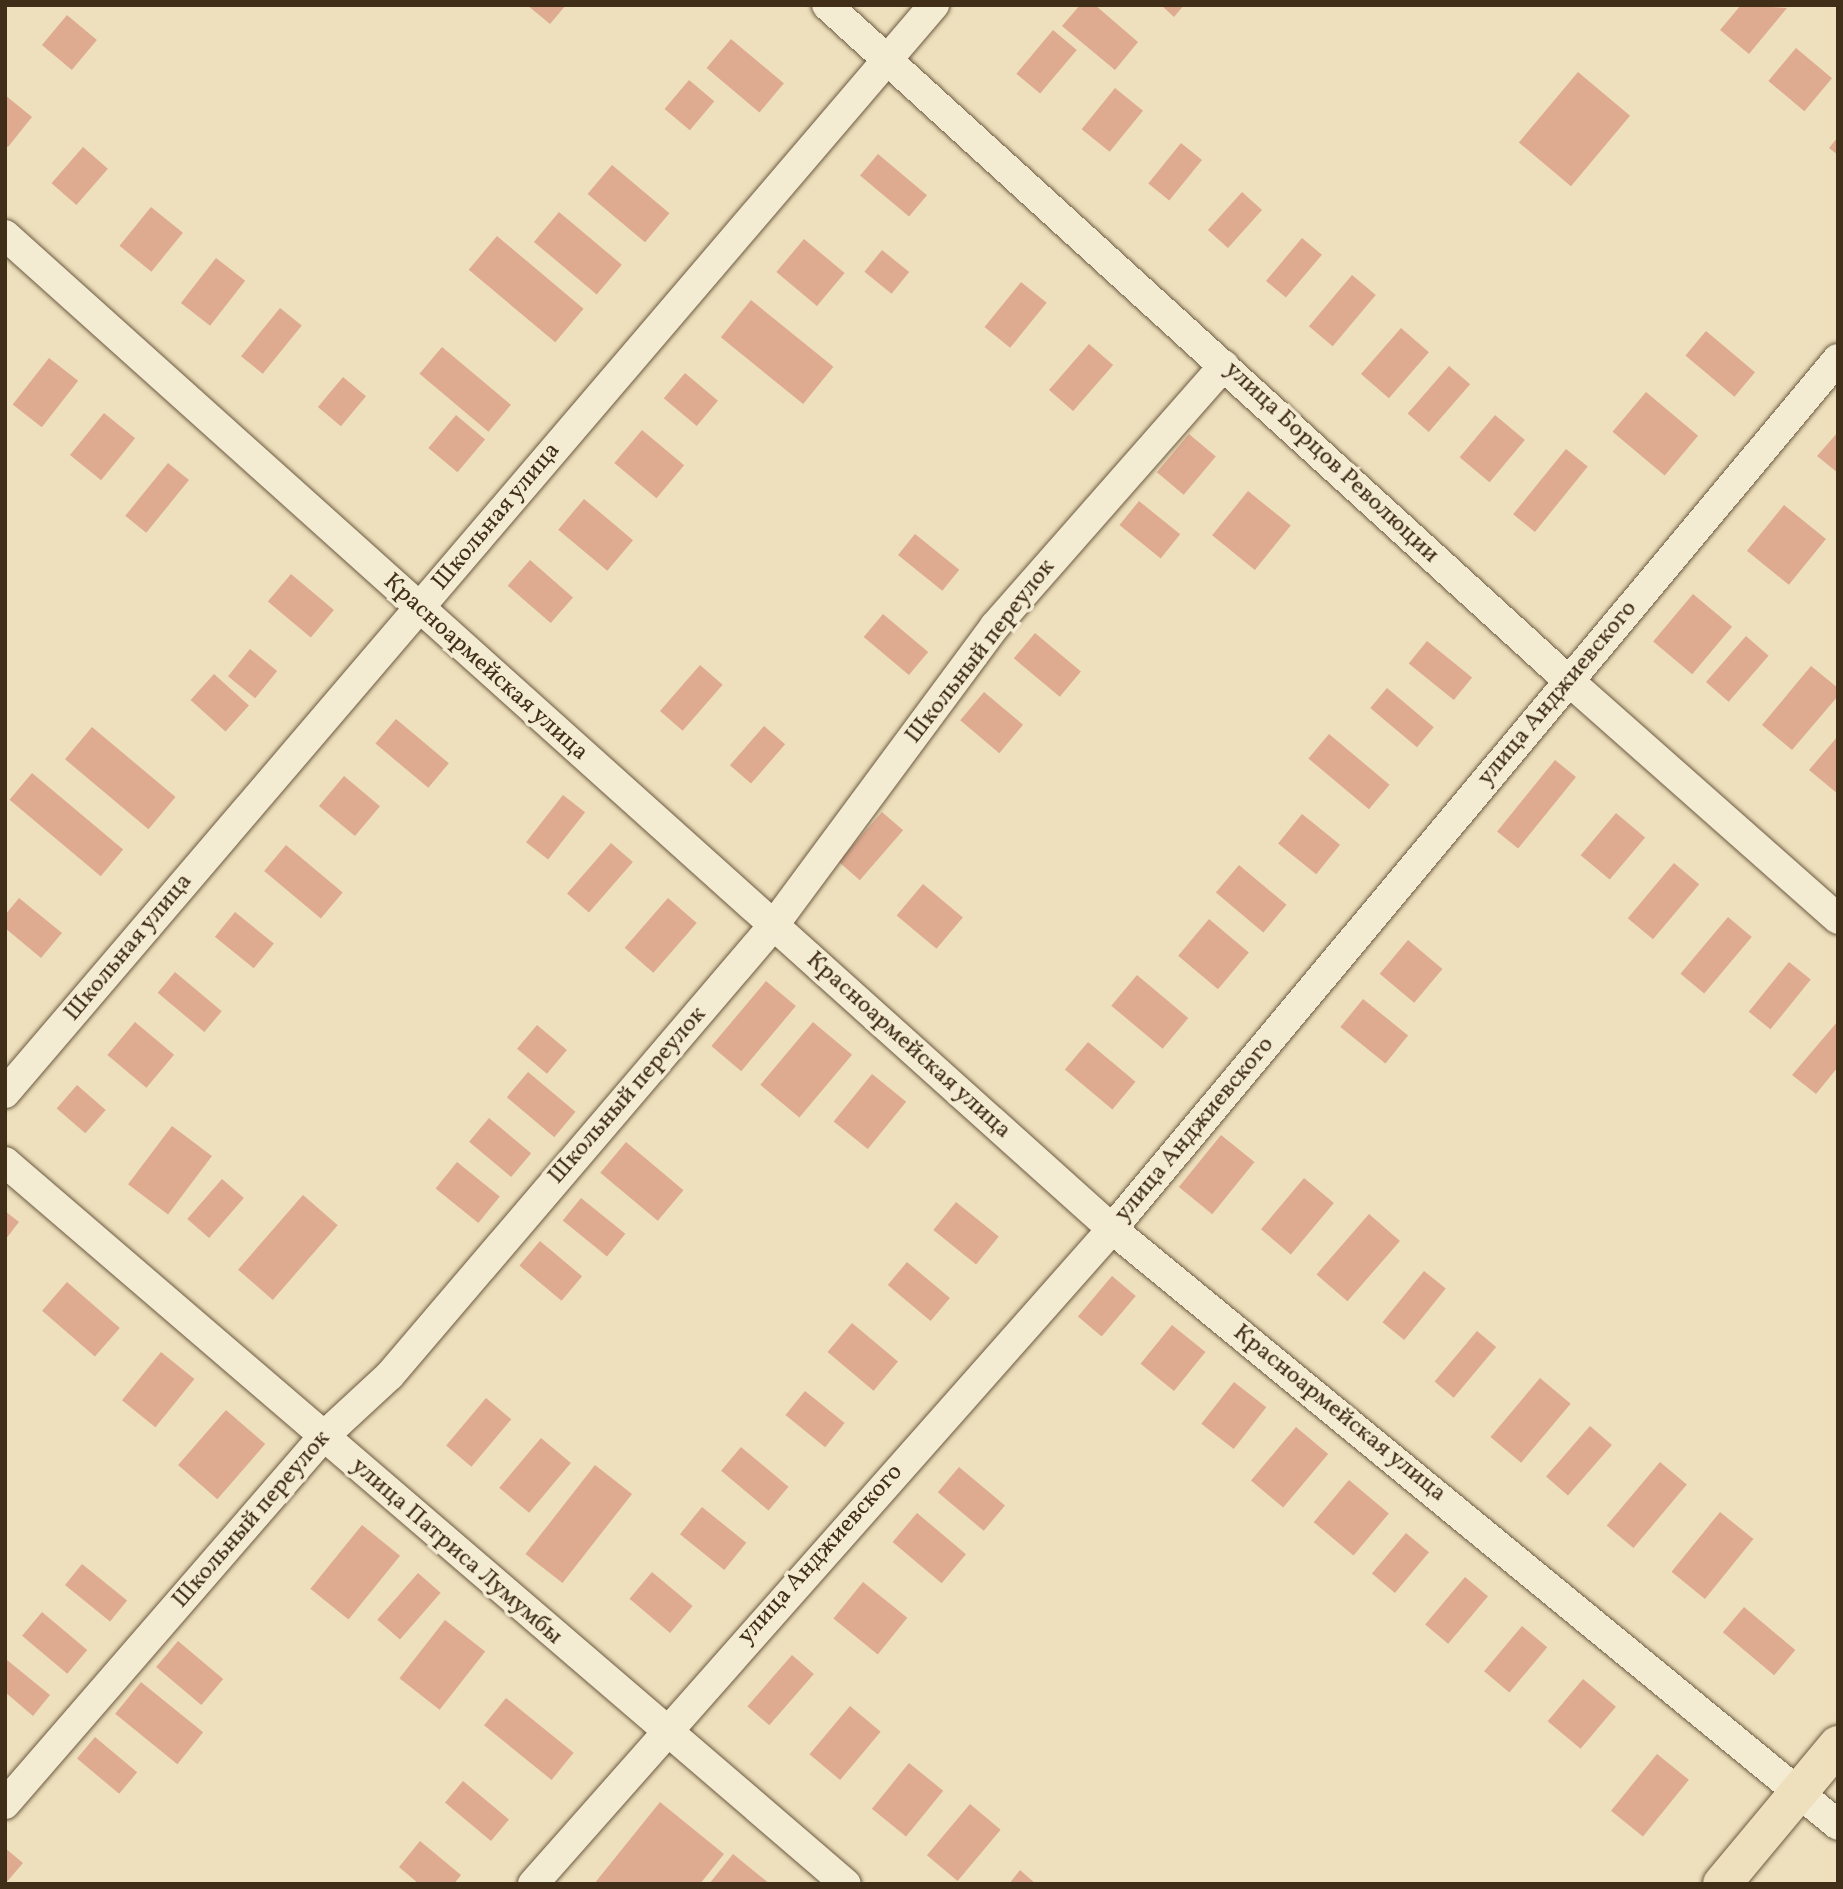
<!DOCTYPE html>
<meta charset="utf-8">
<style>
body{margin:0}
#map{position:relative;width:1843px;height:1889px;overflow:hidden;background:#eee0bc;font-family:Vollkorn,serif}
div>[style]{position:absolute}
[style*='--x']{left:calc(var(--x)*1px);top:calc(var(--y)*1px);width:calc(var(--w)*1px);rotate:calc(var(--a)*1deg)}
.building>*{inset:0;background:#deab91;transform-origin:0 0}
.roads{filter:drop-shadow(0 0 2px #6c5a41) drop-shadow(0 0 2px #6c5a41)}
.minor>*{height:30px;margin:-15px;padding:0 15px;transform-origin:15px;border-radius:15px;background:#f4ebd3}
.primary>*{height:38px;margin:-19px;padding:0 19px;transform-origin:19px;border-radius:19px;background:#eee0bc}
span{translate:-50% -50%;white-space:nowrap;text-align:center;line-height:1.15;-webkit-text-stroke:7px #f4ebd3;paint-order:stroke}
.street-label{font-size:24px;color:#412e18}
.frame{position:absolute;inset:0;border:7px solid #412e18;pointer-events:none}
</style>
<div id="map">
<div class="building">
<i style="clip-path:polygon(527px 5px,566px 5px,550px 24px)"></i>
<i style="clip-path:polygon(1080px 5px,1095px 5px,1138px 42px,1115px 70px,1062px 26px)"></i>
<i style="clip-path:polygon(1161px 5px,1184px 5px,1174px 17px)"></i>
<i style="clip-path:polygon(1741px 5px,1787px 8px,1749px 54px,1720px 30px)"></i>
<i style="left:67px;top:15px;width:39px;height:39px;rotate:40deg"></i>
<i style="left:1053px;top:30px;width:31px;height:57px;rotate:40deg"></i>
<i style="left:731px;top:39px;width:69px;height:38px;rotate:40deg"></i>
<i style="left:1796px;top:48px;width:47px;height:43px;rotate:40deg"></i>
<i style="left:1578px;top:72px;width:68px;height:92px;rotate:40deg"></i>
<i style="left:689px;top:80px;width:33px;height:38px;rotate:40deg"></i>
<i style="left:1115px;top:88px;width:36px;height:53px;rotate:39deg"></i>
<i style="clip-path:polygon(5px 95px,32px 117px,8px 147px,5px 145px)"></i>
<i style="clip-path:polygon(1838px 137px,1838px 155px,1829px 148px)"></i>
<i style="left:1181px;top:143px;width:27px;height:52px;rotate:39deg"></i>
<i style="left:83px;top:147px;width:33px;height:48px;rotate:41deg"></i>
<i style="left:878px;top:154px;width:64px;height:28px;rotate:40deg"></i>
<i style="left:612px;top:165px;width:75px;height:38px;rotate:40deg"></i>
<i style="left:1242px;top:192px;width:27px;height:51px;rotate:42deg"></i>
<i style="left:151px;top:207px;width:41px;height:50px;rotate:39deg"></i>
<i style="left:559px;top:212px;width:82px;height:39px;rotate:40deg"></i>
<i style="left:497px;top:236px;width:113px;height:44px;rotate:40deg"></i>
<i style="left:1302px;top:238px;width:26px;height:56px;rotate:40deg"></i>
<i style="left:804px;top:239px;width:53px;height:43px;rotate:40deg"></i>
<i style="left:882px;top:250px;width:35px;height:28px;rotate:39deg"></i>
<i style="left:216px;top:258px;width:37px;height:57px;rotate:38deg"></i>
<i style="left:1352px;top:275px;width:31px;height:67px;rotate:40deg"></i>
<i style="left:1021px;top:282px;width:33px;height:58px;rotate:39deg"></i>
<i style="left:751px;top:300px;width:106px;height:48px;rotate:39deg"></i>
<i style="left:280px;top:308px;width:28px;height:62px;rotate:39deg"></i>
<i style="left:1401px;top:328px;width:37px;height:61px;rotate:41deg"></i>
<i style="left:1706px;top:331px;width:64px;height:32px;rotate:40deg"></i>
<i style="left:1089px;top:344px;width:32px;height:61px;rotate:41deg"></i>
<i style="left:442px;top:347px;width:90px;height:35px;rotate:40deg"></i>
<i style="left:49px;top:358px;width:37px;height:59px;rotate:38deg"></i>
<i style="left:1449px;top:366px;width:28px;height:63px;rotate:41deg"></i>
<i style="left:685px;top:373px;width:43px;height:33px;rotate:40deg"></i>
<i style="left:343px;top:377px;width:30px;height:39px;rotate:40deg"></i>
<i style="left:1646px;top:392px;width:68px;height:52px;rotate:40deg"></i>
<i style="left:104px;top:413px;width:40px;height:54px;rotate:39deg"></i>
<i style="left:456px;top:415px;width:38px;height:43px;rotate:40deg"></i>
<i style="left:1495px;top:415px;width:39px;height:55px;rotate:40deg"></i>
<i style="left:642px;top:430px;width:55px;height:43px;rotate:40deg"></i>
<i style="clip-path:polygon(1838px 432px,1838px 473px,1817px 456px)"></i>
<i style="left:1189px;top:434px;width:35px;height:50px;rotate:40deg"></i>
<i style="left:1566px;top:449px;width:28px;height:84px;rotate:39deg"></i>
<i style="left:168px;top:463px;width:27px;height:68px;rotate:39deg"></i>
<i style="left:1248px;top:491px;width:55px;height:57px;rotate:39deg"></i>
<i style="left:584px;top:499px;width:64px;height:40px;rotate:40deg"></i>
<i style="left:1139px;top:501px;width:53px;height:31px;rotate:39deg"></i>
<i style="left:1784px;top:505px;width:54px;height:59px;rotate:39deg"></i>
<i style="left:915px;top:534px;width:57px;height:27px;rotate:39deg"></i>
<i style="left:530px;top:560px;width:57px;height:34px;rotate:41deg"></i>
<i style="left:291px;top:574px;width:56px;height:36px;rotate:40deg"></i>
<i style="left:1693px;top:594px;width:51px;height:62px;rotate:40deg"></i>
<i style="left:883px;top:614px;width:59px;height:30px;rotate:40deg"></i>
<i style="left:1035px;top:633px;width:60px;height:33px;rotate:40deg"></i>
<i style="left:1746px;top:636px;width:30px;height:61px;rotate:41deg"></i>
<i style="left:1427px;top:641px;width:58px;height:29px;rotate:39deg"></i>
<i style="left:250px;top:649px;width:35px;height:35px;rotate:39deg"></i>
<i style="left:700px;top:665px;width:30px;height:61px;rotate:41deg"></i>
<i style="clip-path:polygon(1811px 666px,1838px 688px,1838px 696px,1792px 750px,1762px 725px)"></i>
<i style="left:214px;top:674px;width:47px;height:35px;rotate:42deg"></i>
<i style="left:1387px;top:688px;width:61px;height:26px;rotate:40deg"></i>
<i style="left:984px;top:692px;width:51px;height:37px;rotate:40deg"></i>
<i style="left:396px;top:719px;width:69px;height:32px;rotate:40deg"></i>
<i style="left:764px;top:726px;width:28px;height:52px;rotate:41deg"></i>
<i style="left:92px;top:727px;width:109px;height:42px;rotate:40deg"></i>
<i style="left:1329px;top:734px;width:79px;height:32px;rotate:40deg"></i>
<i style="clip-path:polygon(1838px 736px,1838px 794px,1809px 770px)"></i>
<i style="left:1555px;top:760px;width:27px;height:92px;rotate:39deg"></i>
<i style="left:32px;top:773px;width:119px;height:35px;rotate:40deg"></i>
<i style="left:344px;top:776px;width:47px;height:39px;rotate:40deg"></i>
<i style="left:563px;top:795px;width:28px;height:60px;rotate:38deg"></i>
<i style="left:882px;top:812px;width:28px;height:66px;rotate:41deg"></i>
<i style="left:1616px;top:813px;width:38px;height:55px;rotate:40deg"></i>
<i style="left:1302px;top:814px;width:49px;height:38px;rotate:39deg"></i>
<i style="left:611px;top:843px;width:29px;height:67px;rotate:41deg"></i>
<i style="left:286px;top:845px;width:74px;height:34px;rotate:40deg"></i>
<i style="left:1674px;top:863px;width:33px;height:72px;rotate:40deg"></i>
<i style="left:1239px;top:865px;width:62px;height:36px;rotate:40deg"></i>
<i style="left:923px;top:884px;width:52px;height:41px;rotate:40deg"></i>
<i style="clip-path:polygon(19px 898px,62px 933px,41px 958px,5px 928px,5px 915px)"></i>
<i style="left:668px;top:898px;width:38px;height:66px;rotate:41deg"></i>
<i style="left:235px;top:912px;width:50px;height:32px;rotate:39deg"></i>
<i style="left:1728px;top:917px;width:31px;height:74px;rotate:40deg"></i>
<i style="left:1209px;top:919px;width:52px;height:48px;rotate:40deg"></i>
<i style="left:1408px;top:940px;width:45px;height:44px;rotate:40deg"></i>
<i style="left:1789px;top:962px;width:28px;height:64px;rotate:39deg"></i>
<i style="left:175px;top:972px;width:61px;height:27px;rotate:40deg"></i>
<i style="left:1137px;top:975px;width:67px;height:40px;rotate:40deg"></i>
<i style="left:766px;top:981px;width:39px;height:85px;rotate:40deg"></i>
<i style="left:1363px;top:999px;width:58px;height:36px;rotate:39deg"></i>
<i style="clip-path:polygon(1838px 1021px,1838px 1067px,1816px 1094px,1792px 1075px)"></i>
<i style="left:135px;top:1022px;width:51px;height:43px;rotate:40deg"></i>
<i style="left:813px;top:1022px;width:51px;height:82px;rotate:40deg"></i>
<i style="left:537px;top:1025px;width:39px;height:31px;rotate:40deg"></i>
<i style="left:1088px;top:1042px;width:62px;height:36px;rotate:40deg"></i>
<i style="left:528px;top:1072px;width:62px;height:33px;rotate:40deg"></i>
<i style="left:872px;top:1074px;width:44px;height:61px;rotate:39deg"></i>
<i style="left:77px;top:1085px;width:38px;height:31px;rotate:41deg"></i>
<i style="left:489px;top:1118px;width:55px;height:31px;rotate:40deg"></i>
<i style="left:172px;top:1126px;width:50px;height:73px;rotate:37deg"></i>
<i style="left:1221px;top:1135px;width:43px;height:67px;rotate:39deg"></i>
<i style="left:626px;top:1142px;width:75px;height:40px;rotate:40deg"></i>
<i style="left:457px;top:1162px;width:55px;height:34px;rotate:39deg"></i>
<i style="left:1304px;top:1178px;width:39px;height:67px;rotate:40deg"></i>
<i style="left:222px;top:1179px;width:29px;height:53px;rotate:41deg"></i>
<i style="left:303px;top:1195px;width:46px;height:99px;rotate:41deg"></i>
<i style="left:581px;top:1198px;width:57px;height:29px;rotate:39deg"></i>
<i style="left:956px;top:1202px;width:55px;height:36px;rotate:39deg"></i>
<i style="clip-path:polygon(5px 1211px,19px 1222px,5px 1240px)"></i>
<i style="left:1369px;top:1214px;width:41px;height:80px;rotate:41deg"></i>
<i style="left:540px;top:1241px;width:55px;height:32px;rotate:40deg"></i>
<i style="left:907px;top:1262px;width:56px;height:30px;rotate:40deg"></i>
<i style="left:1424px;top:1271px;width:28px;height:66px;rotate:39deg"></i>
<i style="left:1112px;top:1276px;width:31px;height:53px;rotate:40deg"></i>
<i style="left:67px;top:1282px;width:70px;height:38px;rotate:41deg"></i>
<i style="left:852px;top:1323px;width:60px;height:38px;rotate:40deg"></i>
<i style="left:1172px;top:1325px;width:43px;height:50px;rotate:39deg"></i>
<i style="left:1477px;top:1331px;width:25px;height:66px;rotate:40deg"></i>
<i style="left:161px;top:1352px;width:43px;height:62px;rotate:39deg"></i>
<i style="left:1540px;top:1378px;width:40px;height:77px;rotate:40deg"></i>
<i style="left:1234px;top:1382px;width:41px;height:53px;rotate:38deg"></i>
<i style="left:805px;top:1391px;width:51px;height:31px;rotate:39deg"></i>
<i style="left:486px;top:1398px;width:33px;height:62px;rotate:40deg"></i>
<i style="left:226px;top:1410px;width:52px;height:73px;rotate:41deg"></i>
<i style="left:1590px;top:1426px;width:29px;height:67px;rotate:41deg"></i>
<i style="left:1296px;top:1427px;width:42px;height:70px;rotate:40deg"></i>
<i style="left:541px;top:1438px;width:39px;height:65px;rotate:40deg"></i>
<i style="left:741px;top:1447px;width:62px;height:31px;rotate:40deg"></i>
<i style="left:1660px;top:1462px;width:35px;height:83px;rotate:40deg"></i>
<i style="left:595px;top:1465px;width:47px;height:113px;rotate:38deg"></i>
<i style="left:959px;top:1467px;width:60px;height:33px;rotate:40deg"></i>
<i style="left:1349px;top:1480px;width:52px;height:55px;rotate:40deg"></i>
<i style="left:702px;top:1507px;width:57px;height:35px;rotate:39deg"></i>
<i style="left:1720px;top:1512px;width:43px;height:77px;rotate:39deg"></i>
<i style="left:917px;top:1513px;width:64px;height:38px;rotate:40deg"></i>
<i style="left:362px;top:1525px;width:49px;height:82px;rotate:39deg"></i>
<i style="left:1406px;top:1533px;width:30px;height:53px;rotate:40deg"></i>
<i style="left:82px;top:1564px;width:58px;height:27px;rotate:39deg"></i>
<i style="left:652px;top:1572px;width:53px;height:35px;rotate:40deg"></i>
<i style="left:418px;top:1573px;width:30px;height:62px;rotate:41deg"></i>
<i style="left:1465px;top:1577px;width:30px;height:62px;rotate:40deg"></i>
<i style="left:863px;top:1582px;width:57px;height:47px;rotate:39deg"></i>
<i style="left:1744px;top:1607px;width:67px;height:33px;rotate:40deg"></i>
<i style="left:42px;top:1612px;width:59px;height:31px;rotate:40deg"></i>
<i style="left:445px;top:1620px;width:51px;height:74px;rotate:38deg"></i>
<i style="left:1522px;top:1626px;width:33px;height:59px;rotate:40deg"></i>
<i style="left:178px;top:1641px;width:59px;height:34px;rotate:40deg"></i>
<i style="left:792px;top:1655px;width:29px;height:68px;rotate:41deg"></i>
<i style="clip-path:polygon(7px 1660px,50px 1695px,33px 1716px,5px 1692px)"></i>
<i style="left:1583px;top:1679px;width:43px;height:55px;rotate:40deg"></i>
<i style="left:141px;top:1682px;width:80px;height:41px;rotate:39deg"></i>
<i style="left:506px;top:1698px;width:87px;height:35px;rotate:39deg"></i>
<i style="left:850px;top:1706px;width:40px;height:63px;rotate:40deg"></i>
<i style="left:95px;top:1737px;width:55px;height:28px;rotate:40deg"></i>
<i style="left:1657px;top:1754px;width:41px;height:73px;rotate:39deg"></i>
<i style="left:909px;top:1763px;width:44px;height:59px;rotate:39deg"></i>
<i style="left:463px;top:1781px;width:60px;height:28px;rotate:40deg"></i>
<i style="clip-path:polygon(660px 1802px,724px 1854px,700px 1884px,594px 1884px)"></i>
<i style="left:970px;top:1804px;width:40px;height:67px;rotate:40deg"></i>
<i style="clip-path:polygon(420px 1841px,461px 1875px,454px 1884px,419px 1884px,399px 1867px)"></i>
<i style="clip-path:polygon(5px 1848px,23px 1863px,5px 1884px)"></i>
<i style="clip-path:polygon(733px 1854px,770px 1884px,709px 1884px)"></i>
<i style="clip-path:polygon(1020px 1870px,1036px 1884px,1009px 1884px)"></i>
</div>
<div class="roads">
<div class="minor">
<i style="--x:827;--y:5;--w:1004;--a:42.34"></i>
<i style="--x:1569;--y:681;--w:359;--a:41.5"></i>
<i style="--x:5;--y:235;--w:1488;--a:41.92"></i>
<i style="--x:1112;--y:1229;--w:939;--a:39.38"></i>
<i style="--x:5;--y:1093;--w:1431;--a:-49.51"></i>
<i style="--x:5;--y:1162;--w:1108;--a:40.65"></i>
<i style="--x:5;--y:1804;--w:486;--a:-49.1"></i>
<i style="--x:323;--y:1437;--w:91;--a:-42.8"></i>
<i style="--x:390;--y:1375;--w:590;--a:-49.54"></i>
<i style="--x:773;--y:926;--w:373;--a:-53.5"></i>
<i style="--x:995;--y:626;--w:347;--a:-48.7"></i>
<i style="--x:533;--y:1884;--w:874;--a:-48.52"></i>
<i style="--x:1112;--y:1229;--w:1133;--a:-50.16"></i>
</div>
<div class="primary">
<i style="--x:1722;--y:1884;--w:181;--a:-50.2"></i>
</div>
</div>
<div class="street-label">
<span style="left:1331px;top:463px;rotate:43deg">улица Борцов Революции</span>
<span style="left:497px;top:517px;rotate:-50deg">Школьная улица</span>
<span style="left:981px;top:652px;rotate:-52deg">Школьный переулок</span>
<span style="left:485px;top:668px;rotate:42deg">Красноармейская улица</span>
<span style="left:1558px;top:694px;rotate:-50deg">улица Анджиевского</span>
<span style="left:129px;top:948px;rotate:-50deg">Школьная улица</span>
<span style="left:908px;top:1046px;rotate:42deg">Красноармейская улица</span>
<span style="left:628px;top:1096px;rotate:-49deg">Школьный переулок</span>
<span style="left:1195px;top:1130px;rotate:-50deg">улица Анджиевского</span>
<span style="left:1339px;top:1414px;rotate:39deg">Красноармейская улица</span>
<span style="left:252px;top:1520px;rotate:-49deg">Школьный переулок</span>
<span style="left:456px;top:1552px;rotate:41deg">улица Патриса Лумумбы</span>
<span style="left:821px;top:1555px;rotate:-48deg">улица Анджиевского</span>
</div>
<div class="frame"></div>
</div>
